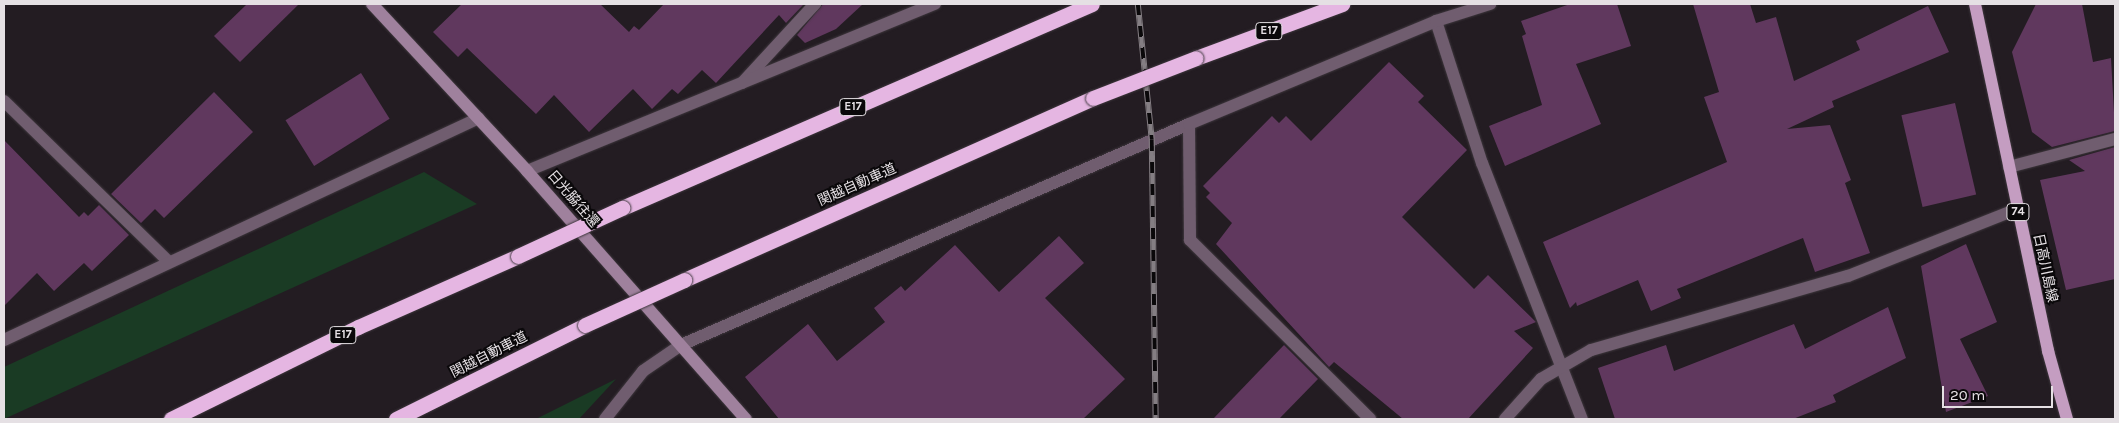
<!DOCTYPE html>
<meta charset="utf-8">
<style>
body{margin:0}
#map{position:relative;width:2119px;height:423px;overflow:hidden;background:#231c22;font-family:Karla,"Noto Sans JP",sans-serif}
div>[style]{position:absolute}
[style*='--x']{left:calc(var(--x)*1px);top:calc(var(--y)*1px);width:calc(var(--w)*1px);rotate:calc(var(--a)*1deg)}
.green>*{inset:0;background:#1a3b24}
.building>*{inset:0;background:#60385e;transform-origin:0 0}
.roads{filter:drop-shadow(0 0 1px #3e373d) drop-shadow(0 0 1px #3e373d)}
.street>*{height:12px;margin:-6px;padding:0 6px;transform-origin:6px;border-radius:6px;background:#705d6f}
.secondary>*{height:12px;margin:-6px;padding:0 6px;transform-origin:6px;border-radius:6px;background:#9f819d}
.primary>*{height:12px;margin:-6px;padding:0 6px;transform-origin:6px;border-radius:6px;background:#c49dc1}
.highway>*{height:15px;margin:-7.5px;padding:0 7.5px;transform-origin:7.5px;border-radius:7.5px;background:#e5b6e2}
.rail>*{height:5.5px;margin-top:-2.75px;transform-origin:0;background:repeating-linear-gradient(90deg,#0a080a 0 11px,#847e83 0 22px);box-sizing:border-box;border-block:1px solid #847e83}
.bridges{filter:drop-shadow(0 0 1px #3e373d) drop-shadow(0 0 1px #3e373d)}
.highway-bridge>*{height:15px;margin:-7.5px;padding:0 7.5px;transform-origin:7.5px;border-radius:7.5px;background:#e5b6e2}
span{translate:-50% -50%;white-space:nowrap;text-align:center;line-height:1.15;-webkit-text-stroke:4px #0a080a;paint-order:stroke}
.shield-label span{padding:1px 4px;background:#0a080a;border:1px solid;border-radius:4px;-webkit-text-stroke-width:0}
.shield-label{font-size:12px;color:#e5e0e4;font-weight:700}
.street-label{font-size:14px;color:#e5e0e4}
.frame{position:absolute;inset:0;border:5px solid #e5e0e4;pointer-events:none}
.scale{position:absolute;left:1942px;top:386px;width:111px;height:22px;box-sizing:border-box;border:2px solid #e5e0e4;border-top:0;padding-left:6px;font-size:15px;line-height:18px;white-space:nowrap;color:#e5e0e4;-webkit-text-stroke:4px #0a080a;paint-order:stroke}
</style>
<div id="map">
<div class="green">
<i style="clip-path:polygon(424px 172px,477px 204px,4px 419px,4px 367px)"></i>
<i style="clip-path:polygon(616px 379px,579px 419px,536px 419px)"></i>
</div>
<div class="building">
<i style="clip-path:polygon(247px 4px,299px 4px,240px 62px,214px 36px)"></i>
<i style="clip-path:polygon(462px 4px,600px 4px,629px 32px,634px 26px,639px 30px,664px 4px,804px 4px,786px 23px,779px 15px,716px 83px,702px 70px,678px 94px,672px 89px,652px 109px,633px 89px,589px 132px,554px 95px,536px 114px,467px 48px,458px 57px,433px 32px)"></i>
<i style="clip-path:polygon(823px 4px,863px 4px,836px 29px,805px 43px,797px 35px)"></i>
<i style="clip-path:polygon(1570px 4px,1617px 4px,1631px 46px,1576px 64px,1601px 124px,1505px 166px,1489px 126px,1542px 105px,1522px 36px,1526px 34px,1521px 21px)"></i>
<i style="clip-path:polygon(1693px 4px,1750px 4px,1756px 23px,1776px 17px,1794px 81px,1860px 50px,1856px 41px,1928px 6px,1949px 52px,1832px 101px,1834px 107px,1787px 129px,1830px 125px,1851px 180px,1845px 183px,1870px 253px,1815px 272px,1803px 238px,1677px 289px,1681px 298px,1651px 311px,1638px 280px,1577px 306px,1576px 302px,1570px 308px,1543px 242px,1727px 162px,1704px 97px,1719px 92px)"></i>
<i style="clip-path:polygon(2036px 4px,2082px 4px,2093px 62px,2111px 58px,2115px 131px,2052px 147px,2032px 132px,2012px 52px)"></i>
<i style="clip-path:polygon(1389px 62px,1424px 96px,1418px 102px,1467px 150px,1402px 217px,1474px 289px,1488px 275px,1536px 322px,1514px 331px,1533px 348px,1468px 419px,1403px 419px,1334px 362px,1329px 367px,1216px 244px,1232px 223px,1206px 197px,1210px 193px,1203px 186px,1272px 116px,1279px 123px,1286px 116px,1311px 141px)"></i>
<i style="left:361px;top:73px;width:54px;height:89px;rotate:58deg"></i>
<i style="clip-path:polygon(214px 92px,253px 132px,164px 218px,155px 209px,141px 223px,111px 194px)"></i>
<i style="left:1955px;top:103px;width:94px;height:55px;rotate:77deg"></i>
<i style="clip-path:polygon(4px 140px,79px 217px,84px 212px,88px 216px,99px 205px,129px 235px,92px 271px,84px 263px,54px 291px,37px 273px,4px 306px)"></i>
<i style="clip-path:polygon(2115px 147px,2115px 279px,2066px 290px,2040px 180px,2085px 171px,2069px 160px)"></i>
<i style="clip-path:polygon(1059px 236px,1084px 263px,1045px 298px,1125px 379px,1083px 419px,779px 419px,745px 377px,808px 324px,837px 361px,885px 322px,874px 308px,901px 286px,905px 291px,955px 245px,999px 292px)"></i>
<i style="clip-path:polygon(1966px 244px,1997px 322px,1960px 339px,1988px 396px,1946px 412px,1921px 266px)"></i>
<i style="clip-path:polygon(1888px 307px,1906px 358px,1833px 395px,1836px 402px,1793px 419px,1615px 419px,1598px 368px,1666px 345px,1674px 371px,1794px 324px,1805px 349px)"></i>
<i style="clip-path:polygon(1284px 345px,1318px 379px,1279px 419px,1213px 419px)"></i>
</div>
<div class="roads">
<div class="street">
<i style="--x:1436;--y:21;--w:149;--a:72.1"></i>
<i style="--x:1482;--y:163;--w:275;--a:68.7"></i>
<i style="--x:742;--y:83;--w:108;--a:-47.3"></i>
<i style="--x:4;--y:101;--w:228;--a:44.3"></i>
<i style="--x:1189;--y:124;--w:116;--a:89.5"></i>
<i style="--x:1190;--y:240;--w:254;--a:44.8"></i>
<i style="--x:2009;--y:167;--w:110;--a:-14.8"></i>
<i style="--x:527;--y:171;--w:441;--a:-22.3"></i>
<i style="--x:4;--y:340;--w:524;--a:-25.05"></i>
<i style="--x:605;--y:419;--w:61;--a:-51.6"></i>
<i style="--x:643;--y:371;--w:46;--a:-34.4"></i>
<i style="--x:681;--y:345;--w:554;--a:-23.51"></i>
<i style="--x:1189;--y:124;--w:268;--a:-22.6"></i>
<i style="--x:1436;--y:21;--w:57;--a:-17.5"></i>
<i style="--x:1505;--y:419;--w:54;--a:-48"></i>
<i style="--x:1541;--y:379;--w:58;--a:-30.1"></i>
<i style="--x:1591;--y:350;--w:267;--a:-16.1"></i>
<i style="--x:1848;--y:276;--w:182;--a:-21.6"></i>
</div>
<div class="secondary">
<i style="--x:372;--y:4;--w:228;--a:47.1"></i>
<i style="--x:527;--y:171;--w:331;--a:48.6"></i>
</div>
<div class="primary">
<i style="--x:1975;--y:4;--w:355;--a:78.1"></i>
<i style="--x:2048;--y:351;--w:71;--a:74.4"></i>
</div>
<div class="highway">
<i style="--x:1196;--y:58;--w:156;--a:-20.3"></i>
<i style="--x:622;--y:208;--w:512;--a:-23.46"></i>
<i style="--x:684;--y:280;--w:448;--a:-24"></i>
<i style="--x:171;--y:419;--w:208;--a:-26.2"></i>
<i style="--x:358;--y:327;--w:175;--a:-23.9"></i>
<i style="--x:396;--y:419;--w:211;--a:-26.4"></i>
</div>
</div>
<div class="rail">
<i style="--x:1138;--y:4;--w:137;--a:84.1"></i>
<i style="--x:1152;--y:140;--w:279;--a:89.2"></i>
</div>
<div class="bridges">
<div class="highway-bridge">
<i style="--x:1093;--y:98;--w:110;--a:-21.2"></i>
<i style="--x:518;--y:256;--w:115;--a:-24.8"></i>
<i style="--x:585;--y:325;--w:109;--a:-24.4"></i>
</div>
</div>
<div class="shield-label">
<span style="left:1269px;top:31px">E17</span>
<span style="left:853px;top:107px">E17</span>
<span style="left:2018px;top:212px">74</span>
<span style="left:343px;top:335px">E17</span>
</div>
<div class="street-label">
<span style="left:857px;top:185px;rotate:-24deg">関越自動車道</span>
<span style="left:573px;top:199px;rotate:49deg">日光脇往還</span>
<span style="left:2045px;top:268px;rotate:78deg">日高川島線</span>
<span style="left:489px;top:355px;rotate:-27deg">関越自動車道</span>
</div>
<div class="frame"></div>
<div class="scale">20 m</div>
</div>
